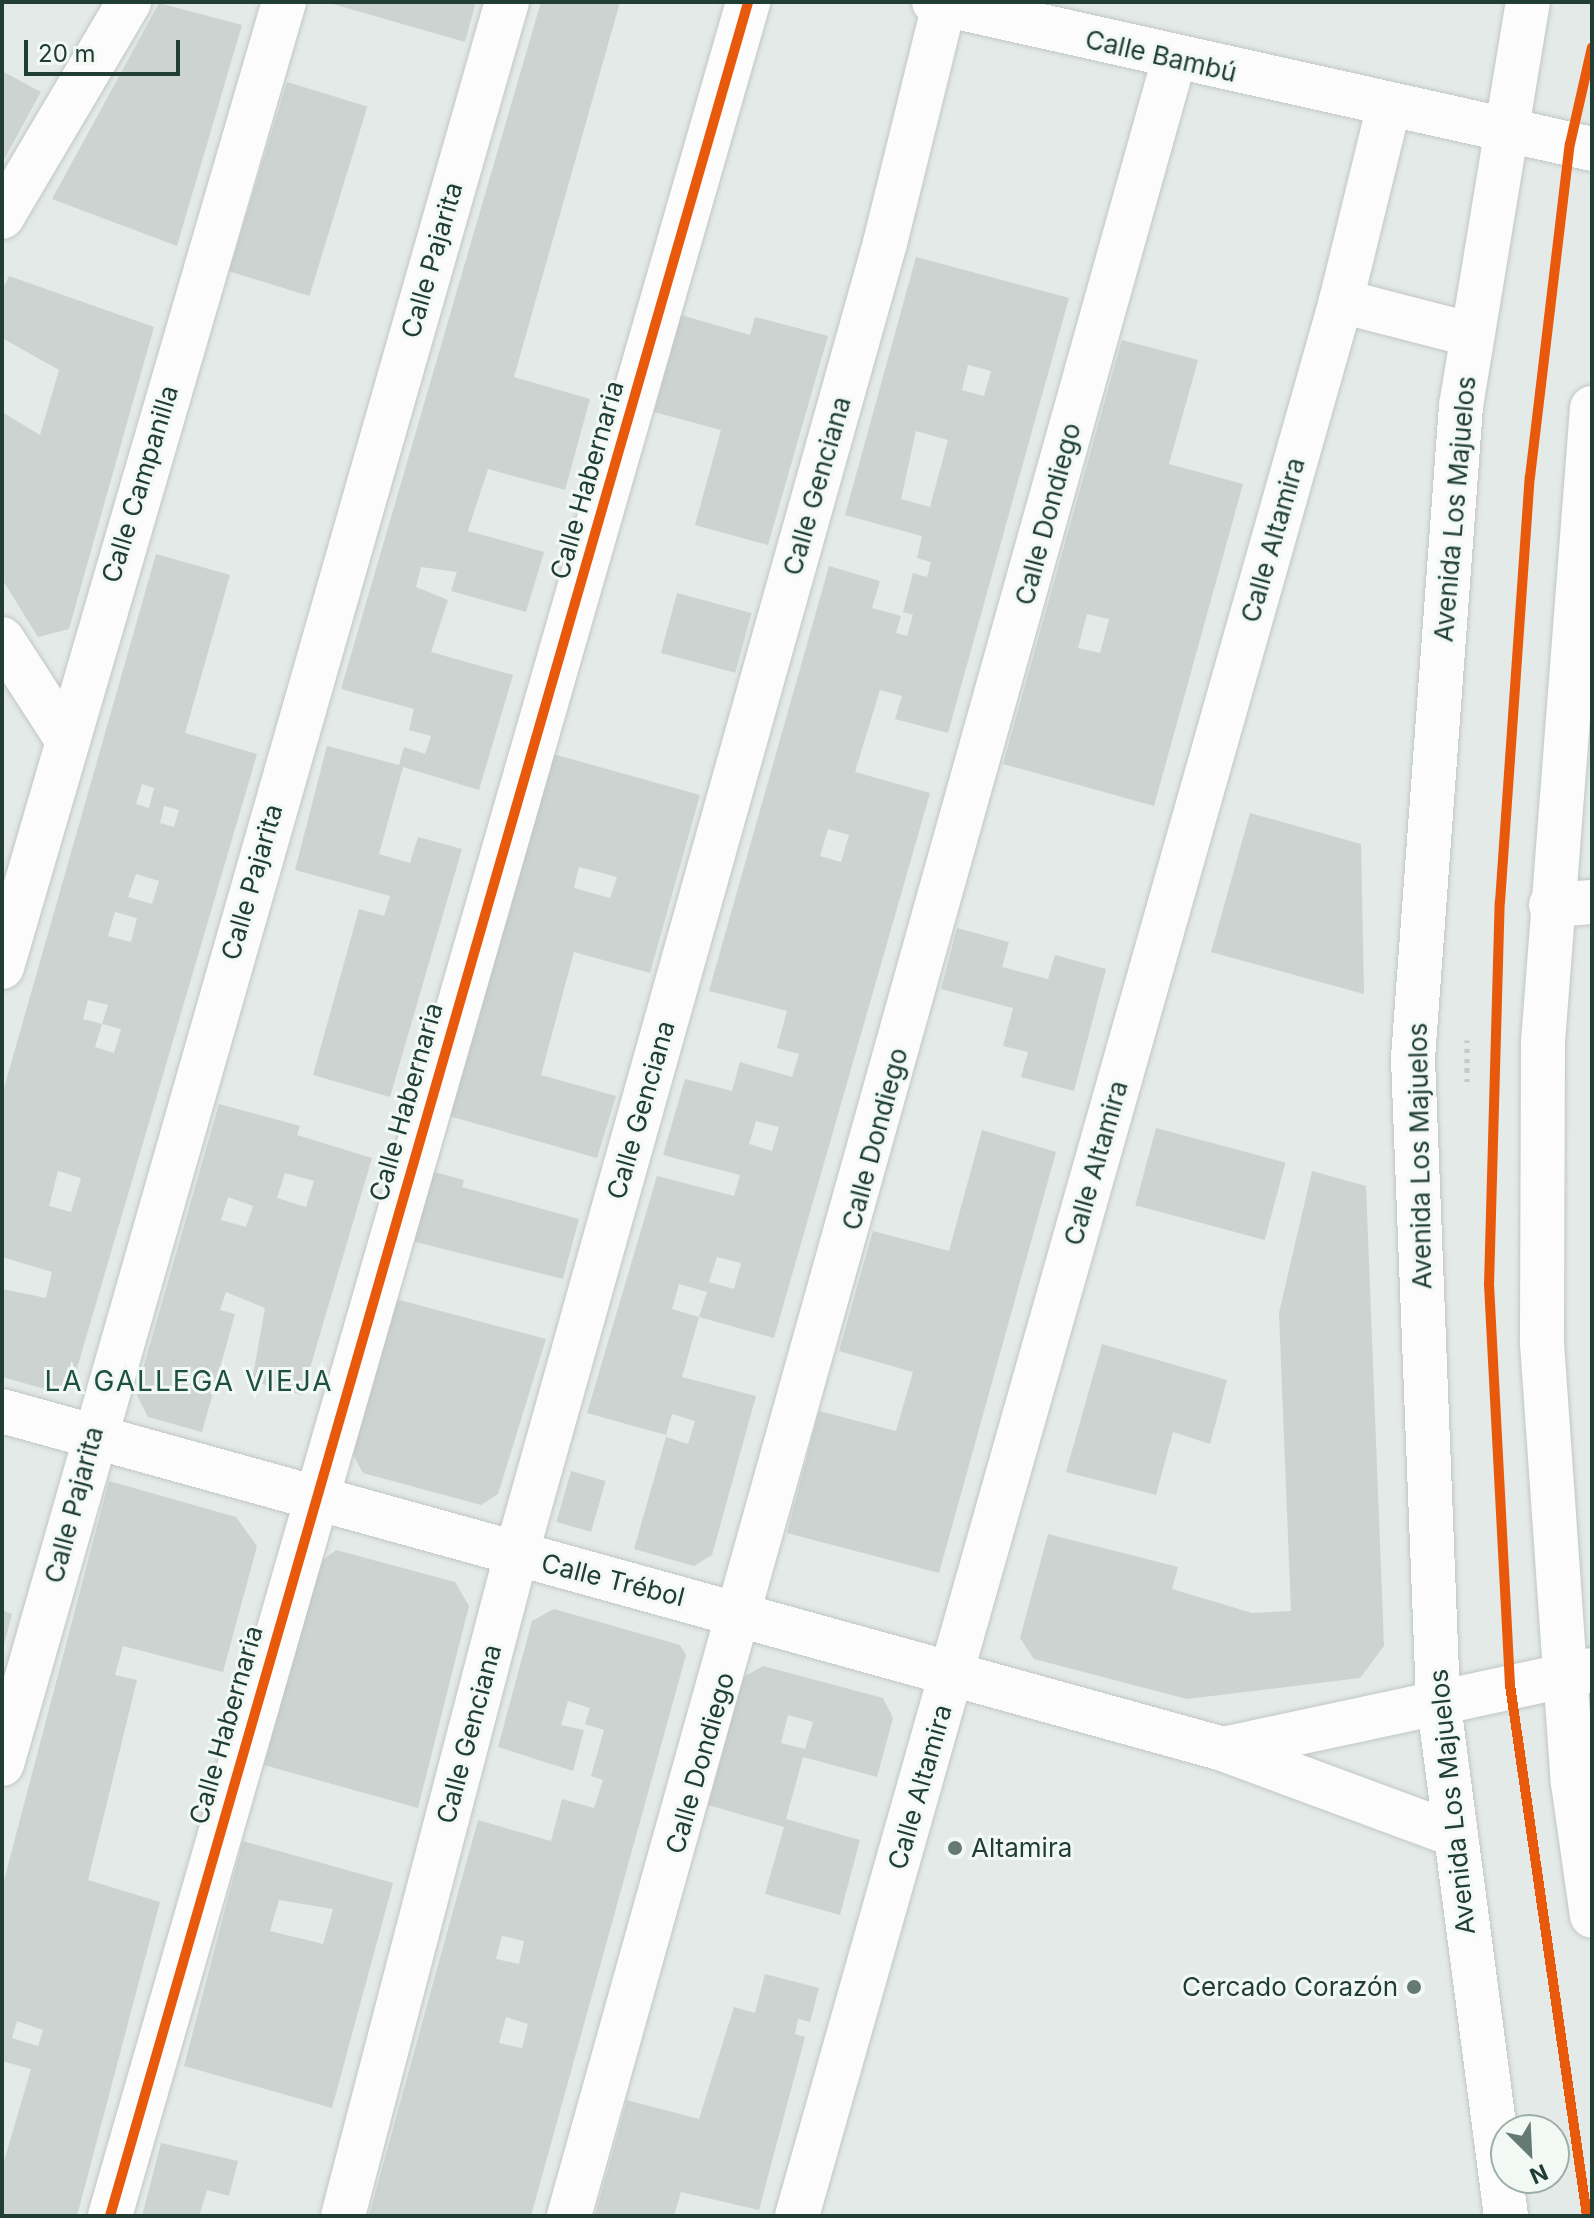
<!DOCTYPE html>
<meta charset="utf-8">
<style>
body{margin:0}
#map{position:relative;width:1594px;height:2218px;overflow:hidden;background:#e4eae7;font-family:Inter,sans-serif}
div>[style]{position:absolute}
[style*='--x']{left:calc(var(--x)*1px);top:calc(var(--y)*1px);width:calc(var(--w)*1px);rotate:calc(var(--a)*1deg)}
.building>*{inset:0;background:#ccd3d0;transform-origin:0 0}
.path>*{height:5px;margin-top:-2.5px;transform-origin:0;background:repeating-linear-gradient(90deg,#c1cac5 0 4px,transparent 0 10px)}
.roads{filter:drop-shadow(0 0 2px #c1c7c4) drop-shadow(0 0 2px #c1c7c4)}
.minor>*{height:44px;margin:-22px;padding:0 22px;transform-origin:22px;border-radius:22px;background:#fbfcfb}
.cycleway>*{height:10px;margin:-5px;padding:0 5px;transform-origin:5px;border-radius:5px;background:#e8590c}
.dots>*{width:22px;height:22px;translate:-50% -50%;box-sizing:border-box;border:4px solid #f2f9f5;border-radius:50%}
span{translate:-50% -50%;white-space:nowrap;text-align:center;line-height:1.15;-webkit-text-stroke:6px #f2f9f5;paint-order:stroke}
.street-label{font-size:26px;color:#213e34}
.poi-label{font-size:26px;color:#213e34}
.left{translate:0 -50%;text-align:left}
.right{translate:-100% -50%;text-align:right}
.neighbourhood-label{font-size:28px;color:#1d503f;letter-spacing:2px}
.frame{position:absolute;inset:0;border:4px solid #213e34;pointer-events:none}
.north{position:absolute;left:1490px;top:2114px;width:80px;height:80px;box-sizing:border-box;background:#f2f9f5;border:2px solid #9eaea8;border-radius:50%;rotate:156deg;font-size:22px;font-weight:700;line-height:32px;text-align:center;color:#213e34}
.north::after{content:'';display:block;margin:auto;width:28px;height:36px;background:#657a73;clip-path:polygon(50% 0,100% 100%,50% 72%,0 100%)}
.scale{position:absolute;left:24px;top:40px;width:156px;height:36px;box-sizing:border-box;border:4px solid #213e34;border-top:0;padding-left:10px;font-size:24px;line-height:28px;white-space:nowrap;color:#213e34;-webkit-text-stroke:6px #f2f9f5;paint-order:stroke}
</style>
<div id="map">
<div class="building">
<i style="clip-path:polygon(326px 2px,476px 2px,465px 42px)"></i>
<i style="clip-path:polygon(541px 2px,620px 2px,514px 377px,590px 399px,565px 490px,488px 469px,472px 518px,468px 531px,544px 552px,526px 612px,451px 591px,457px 572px,421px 567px,416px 587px,448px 600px,431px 652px,513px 675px,479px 790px,403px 767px,379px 854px,410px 863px,418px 837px,462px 849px,390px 1097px,313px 1075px,359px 909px,384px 916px,390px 896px,295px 870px,327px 746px,399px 765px,404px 747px,425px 754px,431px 736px,409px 730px,414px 709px,341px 689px)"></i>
<i style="clip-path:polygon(159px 3px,242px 25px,177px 246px,52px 199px)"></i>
<i style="clip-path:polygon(2px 71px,41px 92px,2px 163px)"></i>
<i style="left:287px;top:82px;width:84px;height:198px;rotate:17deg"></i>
<i style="clip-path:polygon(evenodd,916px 257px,1069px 298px,948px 733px,895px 719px,902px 696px,880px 690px,855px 772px,930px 793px,774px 1338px,699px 1317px,682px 1377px,756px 1396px,712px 1555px,694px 1566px,634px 1549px,666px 1437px,688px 1444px,695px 1421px,672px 1414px,666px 1435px,587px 1413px,657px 1176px,734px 1196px,740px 1175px,663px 1155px,685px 1079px,732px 1091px,740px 1062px,792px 1077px,799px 1054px,777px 1048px,787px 1011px,709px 991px,829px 566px,880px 581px,872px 608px,901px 616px,896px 633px,907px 636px,913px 615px,903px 612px,913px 573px,927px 577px,931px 562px,917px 558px,922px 536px,845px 515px,916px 257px,968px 365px,991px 371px,984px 396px,962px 390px,968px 365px,916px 257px,916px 431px,948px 440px,930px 507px,901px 499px,916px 431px,916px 257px,828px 829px,849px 835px,841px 862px,820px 856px,828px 829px,916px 257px,756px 1121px,779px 1127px,772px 1151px,749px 1144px,756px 1121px,916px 257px,717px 1257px,741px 1263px,734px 1289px,709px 1282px,717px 1257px,916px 257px,679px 1284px,707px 1292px,699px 1317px,672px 1309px,679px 1284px)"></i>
<i style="clip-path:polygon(9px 276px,154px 327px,69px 629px,38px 637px,2px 579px,2px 412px,40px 435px,59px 370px,2px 338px,2px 290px)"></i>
<i style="clip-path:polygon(681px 315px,750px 335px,755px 317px,828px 336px,768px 545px,695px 525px,721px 430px,654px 412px)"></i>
<i style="clip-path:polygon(evenodd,1122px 340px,1198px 360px,1169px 464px,1243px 484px,1154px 806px,1003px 764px,1122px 340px,1087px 614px,1109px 619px,1100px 653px,1078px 648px,1087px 614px)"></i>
<i style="clip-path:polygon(evenodd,156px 554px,230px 575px,185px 733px,257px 754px,73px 1382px,56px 1392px,2px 1377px,2px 1289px,46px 1298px,52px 1272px,2px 1257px,2px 1095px,156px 554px,142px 784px,154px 788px,149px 808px,136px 804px,142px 784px,156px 554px,164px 806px,179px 810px,174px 827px,160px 823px,164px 806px,156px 554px,136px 874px,159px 881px,152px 904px,128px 897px,136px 874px,156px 554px,115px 912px,137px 918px,131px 942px,108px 936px,115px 912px,156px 554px,88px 1000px,108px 1005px,102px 1024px,83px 1019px,88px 1000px,156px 554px,102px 1024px,121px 1029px,114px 1053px,95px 1047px,102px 1024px,156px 554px,58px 1171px,81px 1178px,71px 1212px,49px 1206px,58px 1171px)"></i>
<i style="left:677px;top:593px;width:77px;height:62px;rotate:15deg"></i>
<i style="clip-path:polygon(evenodd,553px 754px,700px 795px,650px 973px,574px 952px,541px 1075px,616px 1096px,597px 1158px,449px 1116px,553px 754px,579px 867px,617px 877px,610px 898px,574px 888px,579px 867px)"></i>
<i style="clip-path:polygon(1250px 813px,1361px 844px,1364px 994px,1211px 952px)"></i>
<i style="clip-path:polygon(957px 928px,1009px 942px,1002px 967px,1048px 979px,1055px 955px,1106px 969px,1074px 1091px,1021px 1077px,1028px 1052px,1003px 1046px,1013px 1008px,941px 989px)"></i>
<i style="clip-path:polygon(evenodd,219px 1104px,300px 1126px,297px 1135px,372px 1158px,302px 1395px,252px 1381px,265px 1308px,226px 1292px,220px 1310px,235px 1314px,202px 1432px,148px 1417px,136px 1393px,219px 1104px,285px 1173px,314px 1181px,306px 1207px,277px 1198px,285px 1173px,219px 1104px,228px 1197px,253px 1206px,246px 1227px,221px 1220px,228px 1197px)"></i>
<i style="left:1156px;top:1128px;width:134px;height:80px;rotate:15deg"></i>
<i style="clip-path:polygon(982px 1130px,1056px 1152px,939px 1573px,787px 1533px,819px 1411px,896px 1431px,913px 1372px,839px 1351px,873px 1231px,949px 1251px)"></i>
<i style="clip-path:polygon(431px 1171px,464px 1180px,462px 1187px,579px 1219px,563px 1279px,412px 1241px)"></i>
<i style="clip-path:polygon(1312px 1171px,1366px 1186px,1384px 1646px,1360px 1678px,1187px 1699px,1034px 1659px,1020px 1638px,1048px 1534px,1178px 1567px,1172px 1589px,1252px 1613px,1291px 1611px,1279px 1313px)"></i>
<i style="clip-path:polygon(396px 1299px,546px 1339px,498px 1494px,481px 1505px,363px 1473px,353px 1455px)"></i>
<i style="clip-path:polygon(1102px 1344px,1227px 1380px,1210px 1444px,1173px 1432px,1156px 1495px,1066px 1472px)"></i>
<i style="left:571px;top:1471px;width:36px;height:53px;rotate:16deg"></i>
<i style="clip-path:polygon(evenodd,109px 1481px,236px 1517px,257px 1546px,223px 1672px,123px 1646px,115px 1675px,137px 1680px,88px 1880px,160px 1902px,77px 2216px,2px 2216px,2px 2168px,31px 2069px,2px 2061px,2px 1888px,109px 1481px,17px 2021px,43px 2030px,38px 2046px,12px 2038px,17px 2021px)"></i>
<i style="clip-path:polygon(336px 1550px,455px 1582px,469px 1606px,418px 1808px,264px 1765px,319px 1563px)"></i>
<i style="clip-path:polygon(evenodd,554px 1609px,680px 1645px,686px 1655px,531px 2216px,369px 2216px,478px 1820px,551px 1841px,562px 1799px,594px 1808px,603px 1780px,591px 1776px,604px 1730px,585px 1724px,590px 1708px,568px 1701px,561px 1725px,584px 1730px,573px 1771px,498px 1747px,532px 1621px,554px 1609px,502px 1936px,524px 1941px,519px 1964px,496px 1959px,502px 1936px,554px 1609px,506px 2017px,528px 2024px,522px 2048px,499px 2043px,506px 2017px)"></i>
<i style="clip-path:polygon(2px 1610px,12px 1614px,3px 1649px,2px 1649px)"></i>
<i style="clip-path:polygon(evenodd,763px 1666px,883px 1698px,893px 1718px,877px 1777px,803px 1757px,786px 1819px,860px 1840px,840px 1915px,765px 1894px,784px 1827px,708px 1805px,743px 1677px,763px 1666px,788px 1715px,813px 1722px,805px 1749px,781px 1743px,788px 1715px)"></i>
<i style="clip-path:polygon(evenodd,243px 1841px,393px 1883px,332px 2108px,184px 2066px,243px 1841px,279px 1900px,333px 1909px,323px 1944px,270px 1931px,279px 1900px)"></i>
<i style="clip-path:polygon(765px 1974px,819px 1988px,810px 2022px,798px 2019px,795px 2034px,805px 2037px,759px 2210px,681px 2192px,674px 2216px,595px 2216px,627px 2100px,699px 2119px,734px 2007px,755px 2013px)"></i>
<i style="clip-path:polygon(161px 2143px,238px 2161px,229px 2196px,207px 2190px,199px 2216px,142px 2216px)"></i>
</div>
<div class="path">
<i style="--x:1467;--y:1082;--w:42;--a:-90"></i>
</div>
<div class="roads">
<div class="minor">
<i style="--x:934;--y:2;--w:674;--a:12.59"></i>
<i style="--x:2;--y:217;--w:250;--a:-59.4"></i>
<i style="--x:1341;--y:301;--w:135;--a:14.5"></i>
<i style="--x:1592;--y:408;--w:636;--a:94.42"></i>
<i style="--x:1543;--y:1042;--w:301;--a:90.2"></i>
<i style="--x:1542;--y:1343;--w:441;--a:86"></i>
<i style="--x:1573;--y:1783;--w:134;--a:81.9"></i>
<i style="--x:2;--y:639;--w:114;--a:57.1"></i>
<i style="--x:1551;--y:905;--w:41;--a:-4.2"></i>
<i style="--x:2;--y:967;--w:1005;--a:-73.71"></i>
<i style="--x:2;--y:1411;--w:1267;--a:15.47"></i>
<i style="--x:1223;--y:1749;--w:245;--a:20.3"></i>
<i style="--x:1223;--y:1749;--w:377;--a:-12.1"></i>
<i style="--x:2;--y:1764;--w:1833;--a:-74.01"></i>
<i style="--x:110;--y:2216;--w:2304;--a:-73.92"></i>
<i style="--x:343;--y:2216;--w:683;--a:-75.33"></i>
<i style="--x:516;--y:1555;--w:1363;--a:-74.29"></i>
<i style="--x:885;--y:243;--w:246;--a:-76.1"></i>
<i style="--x:569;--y:2216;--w:2239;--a:-74.33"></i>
<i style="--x:797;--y:2216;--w:1991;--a:-74.14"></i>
<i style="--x:1341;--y:301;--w:198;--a:-76.2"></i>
<i style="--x:1506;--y:2216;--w:522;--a:-97.48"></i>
<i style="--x:1438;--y:1698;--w:640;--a:-92.24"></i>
<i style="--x:1413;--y:1058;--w:654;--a:-85.79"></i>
<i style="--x:1461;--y:406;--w:410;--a:-80.6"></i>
</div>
</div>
<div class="cycleway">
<i style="--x:110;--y:2216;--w:2304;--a:-73.92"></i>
<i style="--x:1587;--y:2216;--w:537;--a:-98.25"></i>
<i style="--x:1510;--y:1685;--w:401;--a:-93"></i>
<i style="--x:1489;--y:1285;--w:383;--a:-88.4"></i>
<i style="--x:1500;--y:902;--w:426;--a:-86"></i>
<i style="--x:1530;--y:477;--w:335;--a:-83.2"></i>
<i style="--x:1570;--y:144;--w:99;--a:-77.2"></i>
</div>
<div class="dots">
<i style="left:955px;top:1848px;background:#657a73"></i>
<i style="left:1414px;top:1987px;background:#657a73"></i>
</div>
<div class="street-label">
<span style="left:1161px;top:56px;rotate:13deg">Calle Bambú</span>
<span style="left:432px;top:260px;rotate:-74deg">Calle Pajarita</span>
<span style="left:587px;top:480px;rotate:-74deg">Calle Habernaria</span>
<span style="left:140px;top:484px;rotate:-73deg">Calle Campanilla</span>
<span style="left:817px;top:486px;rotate:-74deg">Calle Genciana</span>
<span style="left:1455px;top:509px;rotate:-85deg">Avenida Los Majuelos</span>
<span style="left:1048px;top:514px;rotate:-75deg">Calle Dondiego</span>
<span style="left:1273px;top:540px;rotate:-74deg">Calle Altamira</span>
<span style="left:252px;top:882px;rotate:-74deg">Calle Pajarita</span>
<span style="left:406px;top:1102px;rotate:-74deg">Calle Habernaria</span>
<span style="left:641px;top:1110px;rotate:-74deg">Calle Genciana</span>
<span style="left:875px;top:1139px;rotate:-75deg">Calle Dondiego</span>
<span style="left:1420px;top:1156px;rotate:-91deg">Avenida Los Majuelos</span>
<span style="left:1096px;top:1163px;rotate:-74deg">Calle Altamira</span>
<span style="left:74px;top:1505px;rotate:-75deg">Calle Pajarita</span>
<span style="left:613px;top:1580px;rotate:14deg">Calle Trébol</span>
<span style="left:226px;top:1725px;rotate:-74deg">Calle Habernaria</span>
<span style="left:469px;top:1734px;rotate:-75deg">Calle Genciana</span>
<span style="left:700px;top:1763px;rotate:-74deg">Calle Dondiego</span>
<span style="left:920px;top:1787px;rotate:-74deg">Calle Altamira</span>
<span style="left:1452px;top:1802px;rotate:-96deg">Avenida Los Majuelos</span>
</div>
<div class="poi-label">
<span class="left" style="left:971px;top:1848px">Altamira</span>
<span class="right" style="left:1398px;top:1987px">Cercado Corazón</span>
</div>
<div class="neighbourhood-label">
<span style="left:189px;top:1381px">LA GALLEGA VIEJA</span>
</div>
<div class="frame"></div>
<div class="north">N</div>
<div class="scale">20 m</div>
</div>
